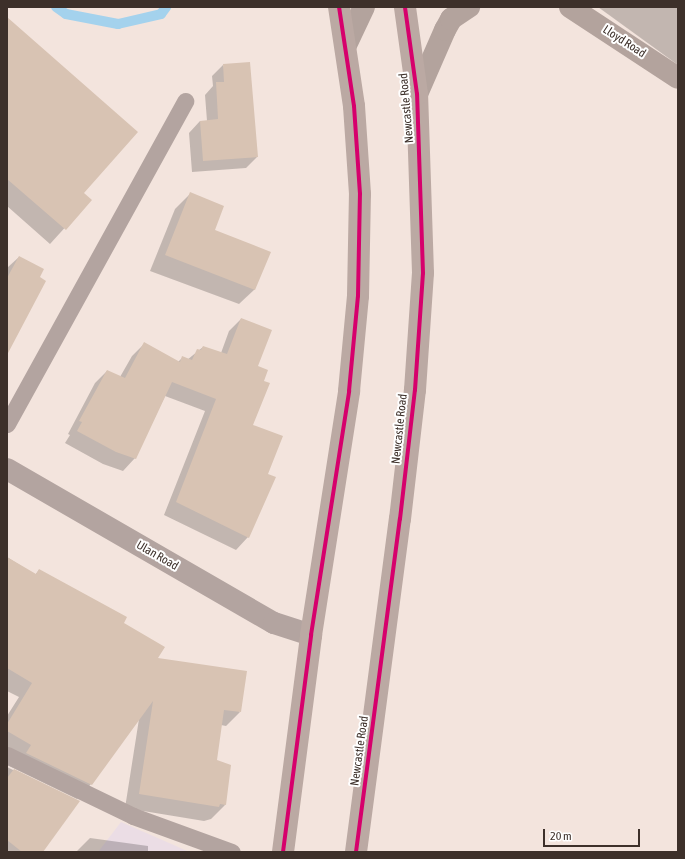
<!DOCTYPE html>
<style>
body{margin:0}
#map{position:relative;width:685px;height:859px;overflow:hidden;background:#f3e4dd;font-family:"Asap Condensed",sans-serif}
div>[style]{position:absolute}
[style*='--x']{left:calc(var(--x)*1px);top:calc(var(--y)*1px);width:calc(var(--w)*1px);rotate:calc(var(--a)*1deg)}
.commercial>*{inset:0;background:#ebdde5}
.shadow>*{inset:0;background:#0003}
.stream>*{height:10px;margin:-5px;padding:0 5px;transform-origin:5px;border-radius:5px;background:#a4d2ed}
.building>*{inset:0;background:#d8c3b3}
.lane>*{height:17px;margin:-8.5px;padding:0 8.5px;transform-origin:8.5px;border-radius:8.5px;background:#b3a4a0}
.street>*{height:22px;margin:-11px;padding:0 11px;transform-origin:11px;border-radius:11px;background:#b3a4a0}
.secondary>*{height:22px;margin:-11px;padding:0 11px;transform-origin:11px;border-radius:11px;background:#b3a39d}
.highway>*{height:22px;margin:-11px;padding:0 11px;transform-origin:11px;border-radius:11px;background:#bba9a3}
.cycleway>*{height:4px;margin:-2px;padding:0 2px;transform-origin:2px;border-radius:2px;background:#d6006c}
span{translate:-50% -50%;white-space:nowrap;text-align:center;line-height:1.15;-webkit-text-stroke:4px #fff;paint-order:stroke}
.street-label{font-size:12px;color:#3d302a}
.frame{position:absolute;inset:0;border:8px solid #3d302a;pointer-events:none}
.scale{position:absolute;left:543px;top:829px;width:97px;height:18px;box-sizing:border-box;border:2px solid #3d302a;border-top:0;padding-left:5px;font-size:12px;line-height:14px;white-space:nowrap;color:#3d302a;-webkit-text-stroke:3px #fff;paint-order:stroke}
</style>
<div id="map">
<div class="commercial">
<i style="clip-path:polygon(121px 822px,176px 846px,189px 852px,98px 852px)"></i>
</div>
<div class="shadow">
<i style="clip-path:polygon(598px 7px,678px 7px,678px 65px)"></i>
<i style="clip-path:polygon(7px 18px,82px 193px,90px 200px,50px 244px,7px 206px)"></i>
<i style="clip-path:polygon(223px 65px,257px 157px,246px 168px,192px 172px,189px 133px,200px 121px,207px 121px,205px 95px,213px 86px,212px 76px)"></i>
<i style="clip-path:polygon(190px 194px,255px 289px,239px 304px,150px 271px,175px 209px)"></i>
<i style="clip-path:polygon(19px 257px,7px 353px,7px 268px)"></i>
<i style="clip-path:polygon(241px 319px,257px 366px,252px 426px,267px 475px,248px 537px,236px 550px,164px 515px,205px 411px,165px 396px,135px 458px,123px 471px,103px 464px,65px 443px,70px 435px,68px 434px,95px 383px,107px 371px,120px 377px,132px 356px,144px 344px,178px 362px,182px 358px,187px 360px,203px 347px,221px 353px,229px 331px)"></i>
<i style="clip-path:polygon(7px 557px,35px 575px,39px 570px,122px 623px,157px 659px,240px 712px,226px 726px,221px 725px,216px 760px,225px 805px,211px 819px,204px 821px,125px 808px,139px 719px,91px 784px,77px 799px,7px 765px,7px 716px,19px 697px,7px 691px)"></i>
<i style="clip-path:polygon(7px 767px,78px 802px,40px 852px,7px 852px)"></i>
<i style="clip-path:polygon(90px 838px,148px 846px,148px 852px,76px 852px)"></i>
</div>
<div class="stream">
<i style="--x:56;--y:7;--w:12;--a:35"></i>
<i style="--x:66;--y:14;--w:53;--a:10.9"></i>
<i style="--x:118;--y:24;--w:44;--a:-13.1"></i>
<i style="--x:161;--y:14;--w:9;--a:-54"></i>
</div>
<div class="building">
<i style="clip-path:polygon(7px 17px,138px 132px,84px 193px,92px 200px,66px 230px,7px 179px)"></i>
<i style="clip-path:polygon(250px 62px,258px 157px,203px 161px,200px 121px,218px 119px,216px 82px,224px 82px,223px 64px)"></i>
<i style="clip-path:polygon(190px 192px,224px 206px,215px 230px,271px 252px,255px 290px,165px 255px)"></i>
<i style="clip-path:polygon(19px 256px,44px 269px,40px 277px,46px 281px,7px 355px,7px 278px)"></i>
<i style="clip-path:polygon(241px 318px,272px 330px,258px 366px,268px 370px,264px 381px,270px 383px,253px 425px,283px 436px,268px 474px,276px 477px,249px 538px,176px 502px,216px 399px,172px 382px,136px 459px,116px 452px,77px 431px,82px 422px,79px 421px,107px 370px,125px 378px,144px 342px,180px 362px,182px 356px,192px 360px,197px 349px,201px 350px,203px 346px,227px 354px)"></i>
<i style="clip-path:polygon(7px 557px,36px 574px,39px 569px,127px 617px,124px 623px,165px 647px,158px 658px,247px 671px,241px 712px,224px 710px,217px 760px,231px 765px,226px 805px,220px 804px,219px 807px,139px 794px,153px 701px,92px 785px,26px 753px,31px 745px,7px 731px,7px 724px,32px 683px,7px 668px)"></i>
<i style="clip-path:polygon(14px 769px,80px 801px,43px 852px,22px 852px,7px 840px,7px 778px)"></i>
</div>
<div class="lane">
<i style="--x:7;--y:424;--w:369;--a:-61.1"></i>
<i style="--x:7;--y:755;--w:140;--a:25.8"></i>
<i style="--x:133;--y:816;--w:105;--a:20"></i>
</div>
<div class="street">
<i style="--x:7;--y:469;--w:308;--a:30"></i>
<i style="--x:274;--y:623;--w:39;--a:18"></i>
</div>
<div class="secondary">
<i style="--x:570;--y:7;--w:129;--a:33.3"></i>
<i style="--x:346;--y:45;--w:42;--a:-64.7"></i>
<i style="--x:417;--y:94;--w:70;--a:-66.4"></i>
<i style="--x:445;--y:30;--w:13;--a:-61"></i>
<i style="--x:451;--y:19;--w:22;--a:-34"></i>
</div>
<div class="highway">
<i style="--x:283;--y:852;--w:219;--a:-82.6"></i>
<i style="--x:311;--y:635;--w:247;--a:-81.1"></i>
<i style="--x:349;--y:391;--w:95;--a:-84.6"></i>
<i style="--x:358;--y:296;--w:102;--a:-88.9"></i>
<i style="--x:360;--y:194;--w:88;--a:-93.9"></i>
<i style="--x:354;--y:106;--w:100;--a:-98.6"></i>
<i style="--x:356;--y:852;--w:336;--a:-82.5"></i>
<i style="--x:400;--y:519;--w:130;--a:-83.4"></i>
<i style="--x:415;--y:390;--w:117;--a:-86.1"></i>
<i style="--x:423;--y:273;--w:179;--a:-91.9"></i>
<i style="--x:417;--y:94;--w:88;--a:-97.9"></i>
</div>
<div class="cycleway">
<i style="--x:283;--y:852;--w:219;--a:-82.6"></i>
<i style="--x:311;--y:635;--w:247;--a:-81.1"></i>
<i style="--x:349;--y:391;--w:95;--a:-84.6"></i>
<i style="--x:358;--y:296;--w:102;--a:-88.9"></i>
<i style="--x:360;--y:194;--w:88;--a:-93.9"></i>
<i style="--x:354;--y:106;--w:100;--a:-98.6"></i>
<i style="--x:356;--y:852;--w:336;--a:-82.5"></i>
<i style="--x:400;--y:519;--w:130;--a:-83.4"></i>
<i style="--x:415;--y:390;--w:117;--a:-86.1"></i>
<i style="--x:423;--y:273;--w:179;--a:-91.9"></i>
<i style="--x:417;--y:94;--w:88;--a:-97.9"></i>
</div>
<div class="street-label">
<span style="left:624px;top:42px;rotate:33deg">Lloyd Road</span>
<span style="left:407px;top:108px;rotate:-95deg">Newcastle Road</span>
<span style="left:400px;top:429px;rotate:-84deg">Newcastle Road</span>
<span style="left:157px;top:556px;rotate:30deg">Ulan Road</span>
<span style="left:360px;top:751px;rotate:-82deg">Newcastle Road</span>
</div>
<div class="frame"></div>
<div class="scale">20 m</div>
</div>
